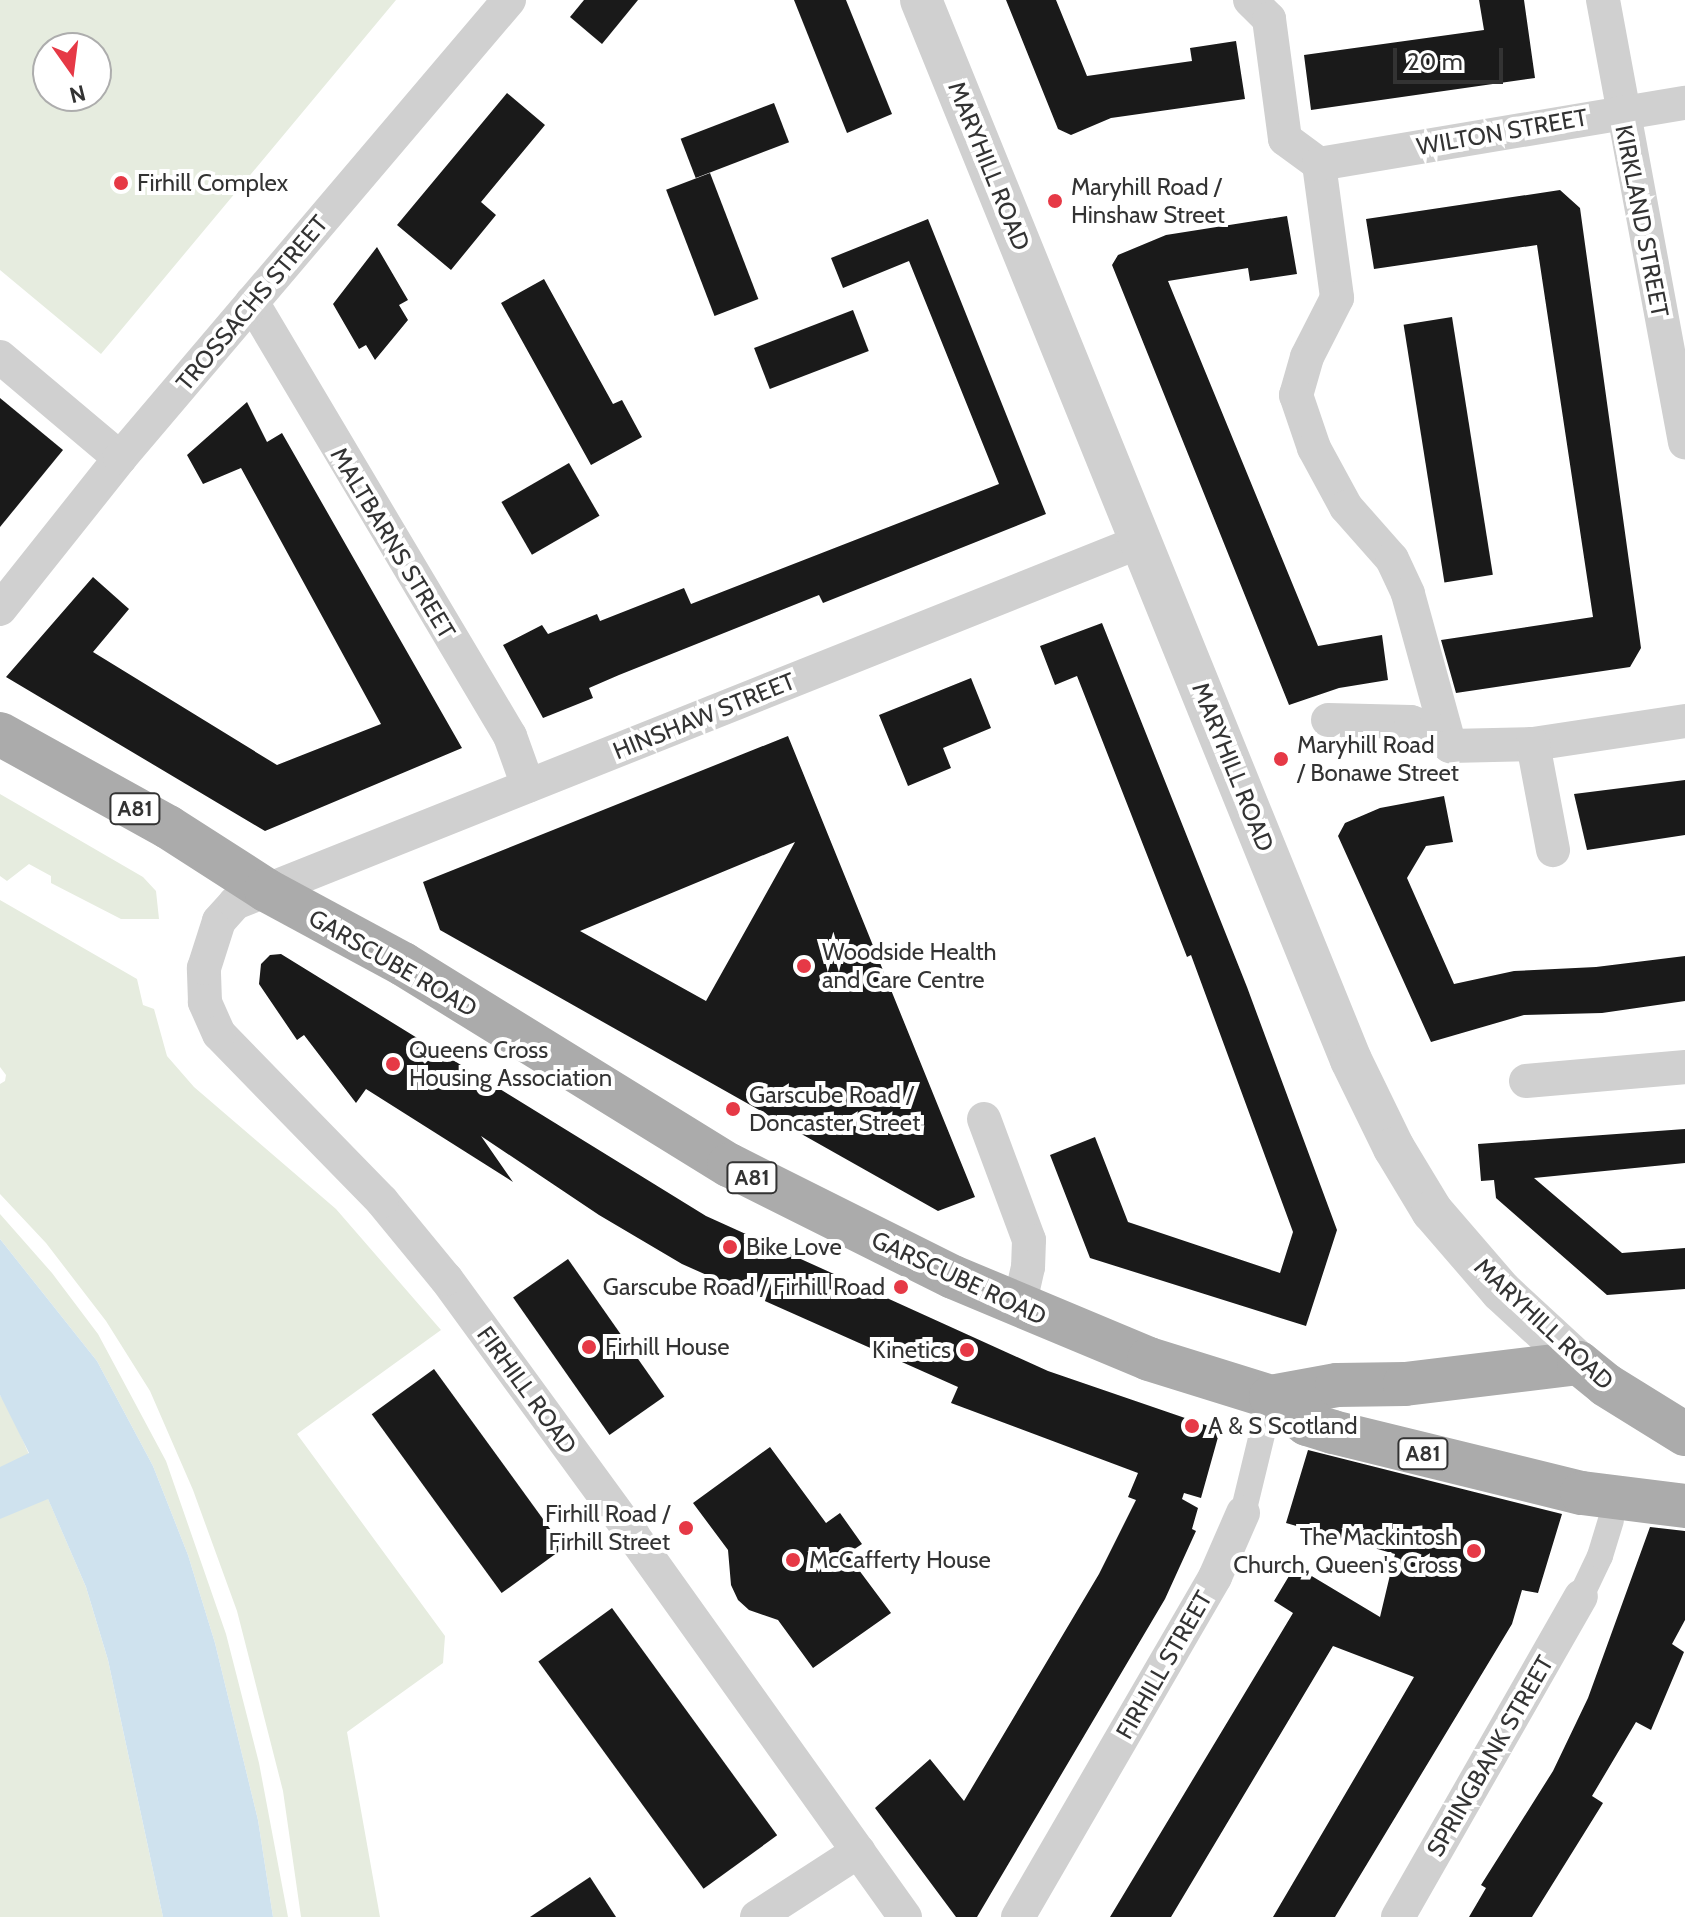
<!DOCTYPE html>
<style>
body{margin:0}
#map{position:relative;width:1685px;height:1917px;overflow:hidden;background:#fff;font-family:Cabin,sans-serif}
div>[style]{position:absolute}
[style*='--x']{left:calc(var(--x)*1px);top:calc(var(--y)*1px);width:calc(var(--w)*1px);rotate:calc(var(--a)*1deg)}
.green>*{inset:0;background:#e6ecdf}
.water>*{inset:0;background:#cfe2ee}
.building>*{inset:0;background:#1a1a1a;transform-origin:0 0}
.pedestrian>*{height:26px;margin:-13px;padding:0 13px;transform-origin:13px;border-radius:13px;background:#d0d0d0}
.minor>*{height:34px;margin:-17px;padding:0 17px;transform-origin:17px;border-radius:17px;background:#d0d0d0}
.tertiary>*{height:42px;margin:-21px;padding:0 21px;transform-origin:21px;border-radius:21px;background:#d0d0d0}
.primary>*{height:44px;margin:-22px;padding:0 22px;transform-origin:22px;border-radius:22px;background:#ababab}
.dots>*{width:22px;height:22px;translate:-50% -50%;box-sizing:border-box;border:4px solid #fff;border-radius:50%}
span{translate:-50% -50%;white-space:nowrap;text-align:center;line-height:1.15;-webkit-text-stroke:8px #fff;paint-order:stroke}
.shield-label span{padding:2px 6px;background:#fff;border:2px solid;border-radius:6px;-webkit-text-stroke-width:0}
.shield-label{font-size:22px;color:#333;font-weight:700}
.street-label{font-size:24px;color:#333}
.poi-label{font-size:24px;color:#333}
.left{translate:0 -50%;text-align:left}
.right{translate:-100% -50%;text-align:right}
.north{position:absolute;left:32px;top:32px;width:80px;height:80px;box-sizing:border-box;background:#fff;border:2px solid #adadad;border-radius:50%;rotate:166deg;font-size:22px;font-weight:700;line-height:32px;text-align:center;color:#333}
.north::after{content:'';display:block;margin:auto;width:28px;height:36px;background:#e63946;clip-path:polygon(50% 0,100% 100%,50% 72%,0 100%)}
.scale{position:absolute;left:1393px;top:48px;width:110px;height:36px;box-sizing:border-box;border:4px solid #333;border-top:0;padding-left:10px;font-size:24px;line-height:28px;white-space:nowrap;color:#333;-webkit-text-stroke:6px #fff;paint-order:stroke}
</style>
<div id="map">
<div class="green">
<i style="clip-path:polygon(evenodd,0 0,396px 0,101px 354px,0 270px,0 0,48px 48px,96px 48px,96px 96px,48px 96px,48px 48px)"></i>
<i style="clip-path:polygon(0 794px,143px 877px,156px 891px,159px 919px,121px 919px,51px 883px,51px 876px,29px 864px,7px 881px,0 876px)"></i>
<i style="clip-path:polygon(0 900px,137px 979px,143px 1005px,154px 1009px,167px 1056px,194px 1087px,336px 1209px,441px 1330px,297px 1434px,445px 1636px,443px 1663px,347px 1732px,380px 1917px,301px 1917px,283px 1791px,237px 1611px,193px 1490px,150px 1391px,106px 1321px,46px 1243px,0 1194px,0 1084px,5px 1081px,6px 1075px,0 1067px)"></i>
<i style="clip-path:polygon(0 1214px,52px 1273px,98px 1334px,166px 1461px,226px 1634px,259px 1763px,288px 1917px,273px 1917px,258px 1820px,215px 1643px,188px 1555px,153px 1466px,97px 1361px,0 1239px)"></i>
<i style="clip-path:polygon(0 1395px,9px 1408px,86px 1587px,108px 1660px,163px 1917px,0 1917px)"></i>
</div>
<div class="water">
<i style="clip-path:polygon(0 1239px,97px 1361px,153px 1466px,188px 1555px,215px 1643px,258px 1820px,273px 1917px,163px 1917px,108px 1660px,86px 1587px,48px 1499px,0 1519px,0 1467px,29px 1453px,0 1395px)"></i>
</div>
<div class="building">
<i style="clip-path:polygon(584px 0,638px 0,602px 44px,570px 17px)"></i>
<i style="clip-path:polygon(794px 0,846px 0,892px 114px,847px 133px)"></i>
<i style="clip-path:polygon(1006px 0,1056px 0,1087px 76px,1192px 61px,1190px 48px,1236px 41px,1245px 99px,1111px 118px,1071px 135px,1058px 129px)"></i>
<i style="clip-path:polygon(1479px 0,1524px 0,1535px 78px,1311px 110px,1304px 55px,1484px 30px)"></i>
<i style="clip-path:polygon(507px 93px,545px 125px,481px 202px,496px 215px,451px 270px,397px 225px)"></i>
<i style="left:774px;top:103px;width:42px;height:100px;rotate:69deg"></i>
<i style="left:710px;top:173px;width:135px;height:47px;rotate:69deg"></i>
<i style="clip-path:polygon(1560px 190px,1580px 208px,1641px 648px,1630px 667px,1456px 693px,1441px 640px,1593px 617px,1537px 245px,1374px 269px,1366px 219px)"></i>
<i style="clip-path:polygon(1287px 216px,1297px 274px,1250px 281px,1248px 268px,1168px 281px,1318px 646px,1382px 635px,1388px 680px,1339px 688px,1289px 705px,1112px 265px,1118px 255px,1166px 235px)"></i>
<i style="clip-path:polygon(928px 219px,1046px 514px,823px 603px,819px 595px,619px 675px,589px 688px,593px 698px,543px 718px,503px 645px,542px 625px,548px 634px,597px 614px,600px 621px,684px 588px,691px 604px,999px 484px,909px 261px,843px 288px,831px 258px)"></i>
<i style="clip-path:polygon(377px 247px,408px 300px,399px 305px,408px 320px,375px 360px,366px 345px,359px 349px,333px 304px)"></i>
<i style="clip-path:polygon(544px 279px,613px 404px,622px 400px,642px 437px,591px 465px,501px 303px)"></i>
<i style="left:853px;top:310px;width:44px;height:106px;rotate:69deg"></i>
<i style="left:1452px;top:317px;width:261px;height:49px;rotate:81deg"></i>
<i style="clip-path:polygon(0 398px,63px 450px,0 527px)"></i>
<i style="clip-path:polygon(247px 402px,267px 442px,282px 433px,462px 748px,265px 831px,6px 677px,93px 577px,129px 609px,93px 652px,277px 765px,381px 724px,241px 468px,203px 484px,187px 455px)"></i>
<i style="left:569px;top:463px;width:61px;height:78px;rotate:60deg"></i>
<i style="clip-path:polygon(1102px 623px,1247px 987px,1337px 1230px,1306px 1326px,1090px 1258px,1050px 1155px,1095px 1137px,1128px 1222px,1280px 1273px,1293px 1232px,1191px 955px,1187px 957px,1077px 676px,1055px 685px,1040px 646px)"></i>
<i style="clip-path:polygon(971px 678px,991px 728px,943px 748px,951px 768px,908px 786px,879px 715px)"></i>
<i style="clip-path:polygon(evenodd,788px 736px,975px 1197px,938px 1211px,440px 930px,423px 882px,788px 736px,795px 842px,706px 1001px,580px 931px,795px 842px)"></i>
<i style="clip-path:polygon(1685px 780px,1685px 835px,1587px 850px,1574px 794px)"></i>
<i style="clip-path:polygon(1444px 796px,1453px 842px,1426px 846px,1407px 878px,1454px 984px,1514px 971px,1596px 967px,1685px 956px,1685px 1001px,1602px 1013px,1524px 1015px,1431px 1042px,1338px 836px,1345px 823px,1380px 808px)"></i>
<i style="clip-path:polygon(281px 954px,706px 1216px,1048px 1371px,1220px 1430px,1201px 1498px,1184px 1493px,1182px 1499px,1198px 1508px,1192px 1529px,1196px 1531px,1165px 1599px,977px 1917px,956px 1917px,875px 1808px,930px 1759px,964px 1801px,1099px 1574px,1136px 1500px,1128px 1497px,1138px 1473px,951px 1403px,958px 1387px,682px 1264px,599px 1215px,481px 1136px,513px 1182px,366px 1089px,356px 1103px,304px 1035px,297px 1040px,259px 984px,261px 964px,270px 955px)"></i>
<i style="clip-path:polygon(1685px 1129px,1685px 1163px,1534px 1178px,1622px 1253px,1685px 1248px,1685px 1289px,1607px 1295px,1496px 1198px,1494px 1180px,1481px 1181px,1478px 1144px)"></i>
<i style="left:568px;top:1259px;width:168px;height:67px;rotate:55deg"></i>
<i style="left:434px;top:1369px;width:221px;height:77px;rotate:54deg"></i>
<i style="clip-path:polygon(770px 1447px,826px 1523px,840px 1513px,862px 1544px,847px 1554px,891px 1613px,813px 1668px,778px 1620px,749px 1610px,738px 1600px,731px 1585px,728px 1550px,693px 1503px)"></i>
<i style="clip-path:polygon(1308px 1450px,1562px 1514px,1538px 1593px,1522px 1590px,1512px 1624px,1335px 1917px,1273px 1917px,1414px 1677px,1333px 1646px,1171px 1917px,1110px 1917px,1293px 1613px,1274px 1601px,1295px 1566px,1380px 1617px,1395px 1554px,1286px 1523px)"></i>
<i style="clip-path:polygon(1650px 1527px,1685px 1531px,1685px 1620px,1672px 1644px,1684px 1652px,1651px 1730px,1636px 1722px,1592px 1796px,1603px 1803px,1532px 1917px,1469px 1917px,1486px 1888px,1481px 1885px,1553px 1771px,1588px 1698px)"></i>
<i style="left:612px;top:1608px;width:281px;height:91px;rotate:54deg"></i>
<i style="clip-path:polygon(590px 1877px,616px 1917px,530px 1917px)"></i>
</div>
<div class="pedestrian">
<i style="--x:1243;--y:1513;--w:119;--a:-76.4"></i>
<i style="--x:1581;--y:1596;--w:44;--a:-64.6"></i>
<i style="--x:1600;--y:1556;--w:37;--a:-73"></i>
</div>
<div class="minor">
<i style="--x:1250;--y:0;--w:27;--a:45"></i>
<i style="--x:1269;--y:19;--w:121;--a:82.4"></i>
<i style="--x:1285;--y:139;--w:42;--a:36.3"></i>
<i style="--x:1319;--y:164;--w:135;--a:82.3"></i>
<i style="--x:1337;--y:298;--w:66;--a:117"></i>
<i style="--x:1307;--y:357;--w:40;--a:106"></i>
<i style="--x:1296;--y:395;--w:56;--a:71.2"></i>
<i style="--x:1314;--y:448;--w:67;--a:61.5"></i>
<i style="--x:1346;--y:507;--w:69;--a:48.5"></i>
<i style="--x:1392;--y:559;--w:38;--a:65"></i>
<i style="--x:1408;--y:594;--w:158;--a:74.6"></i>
<i style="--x:1603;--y:0;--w:450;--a:79.5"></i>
<i style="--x:1319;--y:164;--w:371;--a:-9.5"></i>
<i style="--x:252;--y:302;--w:505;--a:59.27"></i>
<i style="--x:510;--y:736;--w:53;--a:70.2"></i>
<i style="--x:0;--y:357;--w:157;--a:40.1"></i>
<i style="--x:0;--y:609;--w:193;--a:-51.5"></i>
<i style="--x:120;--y:458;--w:601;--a:-49.66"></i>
<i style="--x:1328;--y:720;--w:83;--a:1.4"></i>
<i style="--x:1411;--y:722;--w:23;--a:20"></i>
<i style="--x:1433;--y:730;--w:23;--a:43"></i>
<i style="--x:1450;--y:746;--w:83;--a:-1.4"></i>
<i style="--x:1533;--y:744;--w:154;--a:-8.6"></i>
<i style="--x:1533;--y:744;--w:108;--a:79.3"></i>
<i style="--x:1526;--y:1081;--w:160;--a:-5"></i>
<i style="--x:984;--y:1119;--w:129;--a:69.6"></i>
<i style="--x:1029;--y:1240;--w:27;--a:92"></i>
<i style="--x:1028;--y:1267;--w:41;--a:102.7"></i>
<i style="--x:757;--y:1917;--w:121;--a:-32.9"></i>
<i style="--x:905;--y:1917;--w:469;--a:-125.5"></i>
<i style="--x:633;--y:1535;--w:317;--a:-126.1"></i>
<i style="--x:446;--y:1279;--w:101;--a:-129.4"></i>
<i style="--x:382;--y:1201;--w:233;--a:-134.3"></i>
<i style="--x:219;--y:1034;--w:35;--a:-114"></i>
<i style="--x:205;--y:1002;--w:34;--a:-92"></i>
<i style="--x:204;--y:968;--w:49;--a:-72.3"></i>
<i style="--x:219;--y:921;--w:24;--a:-48"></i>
<i style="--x:235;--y:903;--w:977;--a:-21.76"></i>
<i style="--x:1018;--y:1917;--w:393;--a:-59.9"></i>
<i style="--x:1215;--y:1577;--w:70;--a:-66.4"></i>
<i style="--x:1398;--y:1917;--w:369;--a:-60.3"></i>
</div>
<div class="tertiary">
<i style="--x:921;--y:0;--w:1144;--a:67.92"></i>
<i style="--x:1351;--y:1060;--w:98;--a:64"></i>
<i style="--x:1394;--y:1148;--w:74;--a:58.9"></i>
<i style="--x:1432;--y:1211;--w:106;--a:49.2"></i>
<i style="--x:1501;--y:1291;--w:106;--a:42.7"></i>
</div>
<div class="primary">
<i style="--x:0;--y:734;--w:192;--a:29"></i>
<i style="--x:168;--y:827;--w:117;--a:32.7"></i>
<i style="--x:266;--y:890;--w:156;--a:28.4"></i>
<i style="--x:403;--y:964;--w:383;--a:31.7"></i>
<i style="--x:729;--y:1165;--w:250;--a:26.6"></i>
<i style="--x:953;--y:1277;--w:212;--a:22.7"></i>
<i style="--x:1149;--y:1359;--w:128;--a:17.3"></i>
<i style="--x:1271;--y:1397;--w:45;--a:36.9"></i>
<i style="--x:1307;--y:1424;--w:27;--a:17"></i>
<i style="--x:1333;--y:1432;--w:256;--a:13.8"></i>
<i style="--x:1582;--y:1493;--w:104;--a:7.2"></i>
<i style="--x:1271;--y:1397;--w:67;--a:-10.3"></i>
<i style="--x:1337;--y:1385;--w:68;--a:-0.8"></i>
<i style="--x:1405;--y:1384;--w:175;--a:-6.9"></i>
<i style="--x:1579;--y:1363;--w:35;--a:39"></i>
<i style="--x:1606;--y:1385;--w:93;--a:31.8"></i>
</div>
<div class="dots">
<i style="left:121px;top:183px;background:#e63946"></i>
<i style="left:1055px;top:201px;background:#e63946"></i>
<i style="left:1281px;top:759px;background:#e63946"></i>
<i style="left:804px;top:966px;background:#e63946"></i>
<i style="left:393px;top:1064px;background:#e63946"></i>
<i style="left:733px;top:1109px;background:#e63946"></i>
<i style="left:730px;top:1247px;background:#e63946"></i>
<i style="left:901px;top:1287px;background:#e63946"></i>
<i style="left:589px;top:1347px;background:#e63946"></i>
<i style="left:967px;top:1350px;background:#e63946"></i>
<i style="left:1192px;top:1426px;background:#e63946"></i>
<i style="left:686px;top:1528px;background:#e63946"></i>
<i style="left:1474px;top:1551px;background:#e63946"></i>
<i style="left:793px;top:1560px;background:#e63946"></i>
</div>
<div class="shield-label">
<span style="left:135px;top:809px">A81</span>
<span style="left:752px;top:1178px">A81</span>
<span style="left:1423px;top:1454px">A81</span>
</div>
<div class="street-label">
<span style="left:1502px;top:132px;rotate:-10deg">WILTON STREET</span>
<span style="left:989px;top:166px;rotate:68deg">MARYHILL ROAD</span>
<span style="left:1642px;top:221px;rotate:79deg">KIRKLAND STREET</span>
<span style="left:252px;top:303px;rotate:-50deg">TROSSACHS STREET</span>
<span style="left:393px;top:543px;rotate:59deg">MALTBARNS STREET</span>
<span style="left:704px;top:716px;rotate:-22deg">HINSHAW STREET</span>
<span style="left:1233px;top:767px;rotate:68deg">MARYHILL ROAD</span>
<span style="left:393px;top:963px;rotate:30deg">GARSCUBE ROAD</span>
<span style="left:959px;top:1278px;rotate:25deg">GARSCUBE ROAD</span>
<span style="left:1544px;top:1324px;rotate:43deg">MARYHILL ROAD</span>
<span style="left:527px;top:1390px;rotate:54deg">FIRHILL ROAD</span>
<span style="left:1164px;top:1665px;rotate:-60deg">FIRHILL STREET</span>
<span style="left:1490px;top:1756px;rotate:-60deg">SPRINGBANK STREET</span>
</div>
<div class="poi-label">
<span class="left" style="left:137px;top:183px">Firhill Complex</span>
<span class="left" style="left:1071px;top:201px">Maryhill Road /<br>Hinshaw Street</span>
<span class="left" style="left:1297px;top:759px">Maryhill Road<br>/ Bonawe Street</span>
<span class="left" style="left:822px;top:966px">Woodside Health<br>and Care Centre</span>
<span class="left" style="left:409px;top:1064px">Queens Cross<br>Housing Association</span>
<span class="left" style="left:749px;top:1109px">Garscube Road /<br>Doncaster Street</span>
<span class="left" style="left:746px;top:1247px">Bike Love</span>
<span class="right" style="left:885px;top:1287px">Garscube Road / Firhill Road</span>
<span class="left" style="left:605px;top:1347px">Firhill House</span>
<span class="right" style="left:951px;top:1350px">Kinetics</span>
<span class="left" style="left:1208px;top:1426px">A &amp; S Scotland</span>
<span class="right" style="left:670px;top:1528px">Firhill Road /<br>Firhill Street</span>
<span class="right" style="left:1458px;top:1551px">The Mackintosh<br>Church, Queen's Cross</span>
<span class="left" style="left:809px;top:1560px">McCafferty House</span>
</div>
<div class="north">N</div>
<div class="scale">20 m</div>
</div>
